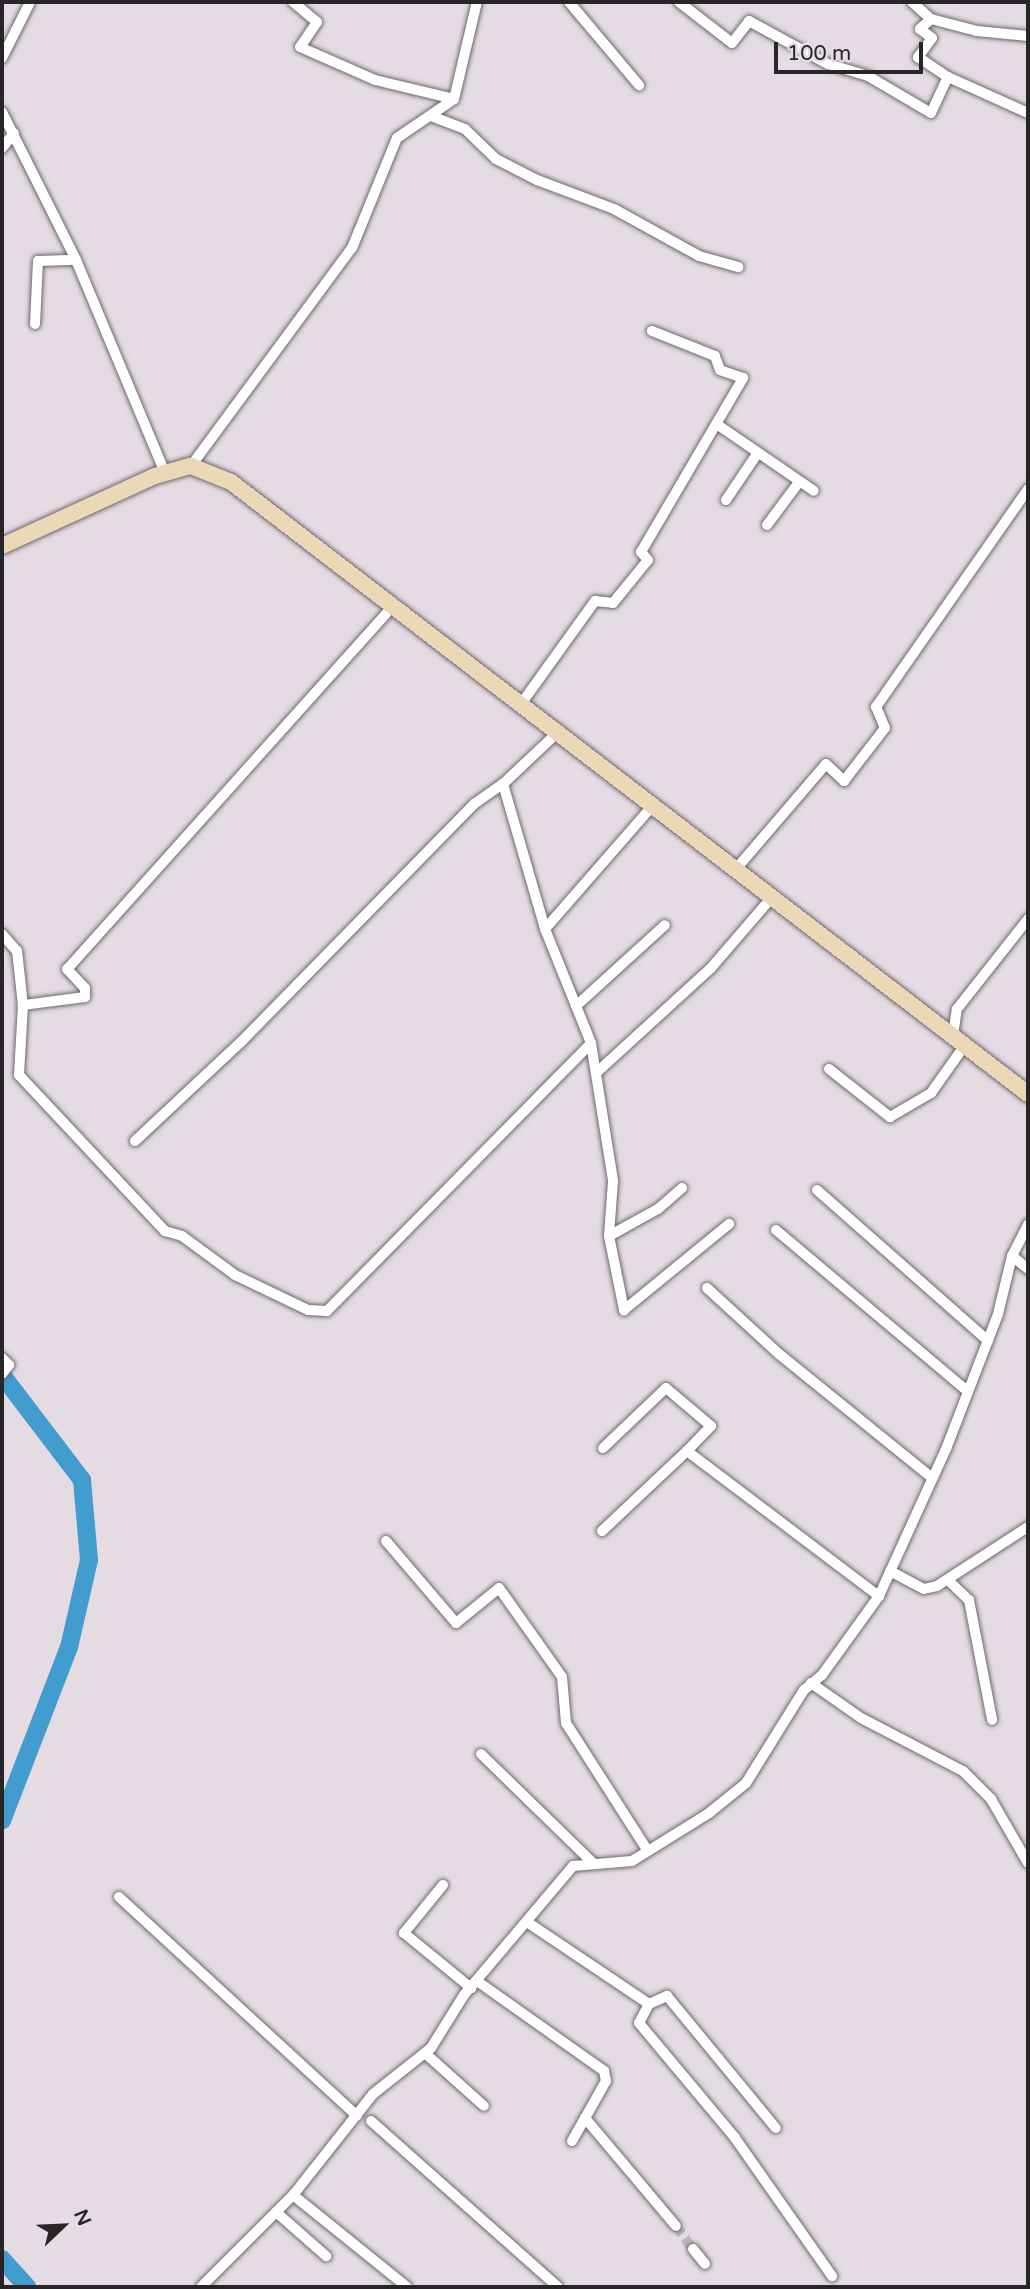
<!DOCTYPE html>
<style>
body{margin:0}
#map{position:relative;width:1030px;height:2289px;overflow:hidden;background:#e4dbe3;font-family:"Varela Round",sans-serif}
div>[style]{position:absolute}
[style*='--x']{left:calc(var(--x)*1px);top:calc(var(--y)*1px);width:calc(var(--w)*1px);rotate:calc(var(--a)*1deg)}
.river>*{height:18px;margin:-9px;padding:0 9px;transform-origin:9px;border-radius:9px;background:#429cce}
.street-tunnel>*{height:10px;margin-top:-5px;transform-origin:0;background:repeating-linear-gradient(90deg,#beb7be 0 10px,transparent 0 15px)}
.roads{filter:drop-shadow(0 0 2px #6f676f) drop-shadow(0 0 2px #6f676f)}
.street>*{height:10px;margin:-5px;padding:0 5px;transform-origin:5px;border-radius:5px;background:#fff}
.secondary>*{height:16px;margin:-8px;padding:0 8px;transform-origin:8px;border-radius:8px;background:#ecd8b7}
span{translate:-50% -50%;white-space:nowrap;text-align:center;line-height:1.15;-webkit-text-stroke:5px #e4dbe3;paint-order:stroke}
.frame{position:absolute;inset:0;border:4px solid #282528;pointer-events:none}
.north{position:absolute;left:28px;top:2191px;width:70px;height:70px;-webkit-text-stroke:5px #e4dbe3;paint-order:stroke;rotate:67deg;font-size:19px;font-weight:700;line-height:28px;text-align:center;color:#282528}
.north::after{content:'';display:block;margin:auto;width:24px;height:32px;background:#282528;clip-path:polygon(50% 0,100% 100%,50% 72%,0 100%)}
.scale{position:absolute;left:774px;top:42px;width:149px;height:32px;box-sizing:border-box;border:4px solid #282528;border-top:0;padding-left:9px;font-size:21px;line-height:24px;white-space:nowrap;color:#282528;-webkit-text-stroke:5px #e4dbe3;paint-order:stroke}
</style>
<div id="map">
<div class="river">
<i style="--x:2;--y:1375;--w:132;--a:52.7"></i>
<i style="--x:82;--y:1480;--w:80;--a:85"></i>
<i style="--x:89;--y:1560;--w:89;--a:102.9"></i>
<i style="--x:69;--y:1647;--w:186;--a:111.1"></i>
<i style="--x:2;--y:2259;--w:38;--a:48"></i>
</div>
<div class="street-tunnel">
<i style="--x:676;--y:2226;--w:29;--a:54"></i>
</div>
<div class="roads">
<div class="street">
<i style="--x:293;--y:2;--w:31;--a:40"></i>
<i style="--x:317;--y:22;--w:30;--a:124"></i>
<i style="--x:300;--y:47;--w:82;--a:23.7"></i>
<i style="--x:375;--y:80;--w:81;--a:13.5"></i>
<i style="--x:569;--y:2;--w:109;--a:49.9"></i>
<i style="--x:679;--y:2;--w:67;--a:37.7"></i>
<i style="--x:732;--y:43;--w:28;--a:-52"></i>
<i style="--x:749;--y:21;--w:90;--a:28.6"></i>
<i style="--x:828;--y:64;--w:42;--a:16.7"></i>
<i style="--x:868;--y:76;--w:73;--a:30.4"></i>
<i style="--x:931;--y:113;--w:40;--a:-65"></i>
<i style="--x:912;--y:2;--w:25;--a:42"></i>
<i style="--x:931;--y:19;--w:15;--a:138"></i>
<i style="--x:920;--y:29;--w:15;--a:37"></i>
<i style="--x:932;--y:38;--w:24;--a:126"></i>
<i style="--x:918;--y:57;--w:36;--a:34"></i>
<i style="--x:948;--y:77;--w:88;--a:24.2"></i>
<i style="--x:931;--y:19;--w:48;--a:14.6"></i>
<i style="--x:977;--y:31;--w:51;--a:5.6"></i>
<i style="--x:2;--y:58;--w:63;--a:-63.4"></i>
<i style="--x:2;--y:112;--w:165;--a:63.4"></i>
<i style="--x:76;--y:260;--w:231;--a:67.3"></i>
<i style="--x:431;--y:116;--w:36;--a:21"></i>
<i style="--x:465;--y:129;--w:43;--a:44.1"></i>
<i style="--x:496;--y:159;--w:46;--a:27.1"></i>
<i style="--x:537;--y:180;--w:82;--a:20.6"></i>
<i style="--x:614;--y:209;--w:97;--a:28.9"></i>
<i style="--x:699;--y:256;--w:41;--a:15.8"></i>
<i style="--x:2;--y:148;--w:19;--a:-51"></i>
<i style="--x:35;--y:324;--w:63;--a:-87.3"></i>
<i style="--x:38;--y:261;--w:38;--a:-2"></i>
<i style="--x:718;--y:425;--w:116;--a:34.5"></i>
<i style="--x:191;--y:466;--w:271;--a:-53.6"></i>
<i style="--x:352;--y:248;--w:119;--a:-67.8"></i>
<i style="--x:397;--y:138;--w:69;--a:-34.4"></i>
<i style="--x:454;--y:99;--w:100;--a:-76.7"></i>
<i style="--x:726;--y:500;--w:55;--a:-56"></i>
<i style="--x:767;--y:525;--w:54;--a:-53.3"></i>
<i style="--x:393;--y:606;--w:488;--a:131.9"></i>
<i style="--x:67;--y:969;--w:26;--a:47"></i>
<i style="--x:85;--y:988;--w:9;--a:90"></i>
<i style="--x:85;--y:997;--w:63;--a:172.6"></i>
<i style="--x:23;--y:1005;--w:70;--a:93.3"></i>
<i style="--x:19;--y:1075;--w:214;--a:46.9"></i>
<i style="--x:165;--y:1231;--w:18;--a:16"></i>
<i style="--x:182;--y:1236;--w:66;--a:36.3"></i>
<i style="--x:235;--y:1275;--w:81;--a:25.6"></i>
<i style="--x:308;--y:1310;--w:19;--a:3"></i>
<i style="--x:327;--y:1311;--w:376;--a:-45.4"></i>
<i style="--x:521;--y:704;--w:127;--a:-54.3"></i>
<i style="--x:595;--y:601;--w:18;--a:6"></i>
<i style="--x:613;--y:603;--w:55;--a:-50.9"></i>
<i style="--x:648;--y:560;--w:11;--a:-131"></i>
<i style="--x:641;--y:552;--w:202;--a:-59.6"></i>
<i style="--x:743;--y:378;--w:24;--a:-161"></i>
<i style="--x:720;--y:370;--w:15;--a:-110"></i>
<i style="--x:715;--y:356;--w:68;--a:-158.4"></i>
<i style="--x:503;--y:784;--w:151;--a:73.8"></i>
<i style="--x:545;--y:929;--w:123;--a:68"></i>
<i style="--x:591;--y:1043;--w:140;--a:80.9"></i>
<i style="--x:613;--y:1181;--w:55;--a:94.2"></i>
<i style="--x:609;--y:1236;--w:76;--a:78.5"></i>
<i style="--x:624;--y:1310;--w:136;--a:-39.3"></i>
<i style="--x:736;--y:869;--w:138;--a:-49.4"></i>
<i style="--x:826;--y:764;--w:25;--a:43"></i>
<i style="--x:844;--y:781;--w:67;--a:-52.3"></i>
<i style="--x:885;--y:728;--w:23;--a:-113"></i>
<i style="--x:876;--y:707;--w:266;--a:-55.1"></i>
<i style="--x:545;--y:929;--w:164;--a:-48.9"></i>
<i style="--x:2;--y:934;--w:23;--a:49"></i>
<i style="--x:17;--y:951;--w:54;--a:83.7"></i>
<i style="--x:576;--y:1006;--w:120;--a:-42.3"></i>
<i style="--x:953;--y:1036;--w:27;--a:-82"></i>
<i style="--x:957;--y:1009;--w:115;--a:-51.7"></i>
<i style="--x:829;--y:1069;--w:78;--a:38.2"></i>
<i style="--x:890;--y:1117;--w:48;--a:-30.3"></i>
<i style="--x:931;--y:1093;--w:59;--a:-54.7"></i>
<i style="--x:596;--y:1073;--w:156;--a:-42.4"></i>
<i style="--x:711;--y:968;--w:94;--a:-49.3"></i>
<i style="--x:135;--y:1141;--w:146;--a:-43.1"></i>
<i style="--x:242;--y:1041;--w:332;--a:-45.6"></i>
<i style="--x:474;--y:804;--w:35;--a:-35"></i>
<i style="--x:503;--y:784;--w:77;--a:-43.4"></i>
<i style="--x:817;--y:1190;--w:228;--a:41.4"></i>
<i style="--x:776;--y:1230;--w:250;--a:40.1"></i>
<i style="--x:609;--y:1236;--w:56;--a:-28.9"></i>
<i style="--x:658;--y:1209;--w:32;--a:-41"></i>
<i style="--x:1012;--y:1256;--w:21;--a:39"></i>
<i style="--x:707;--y:1288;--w:98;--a:42.5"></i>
<i style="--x:779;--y:1354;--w:197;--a:39"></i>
<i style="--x:2;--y:1358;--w:10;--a:45"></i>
<i style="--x:9;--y:1365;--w:11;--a:128"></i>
<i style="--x:603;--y:1448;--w:87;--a:-43.6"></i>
<i style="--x:666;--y:1388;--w:59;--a:40.2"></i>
<i style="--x:711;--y:1426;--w:35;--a:134"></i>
<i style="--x:687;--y:1451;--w:241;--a:37.1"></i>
<i style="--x:602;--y:1531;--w:117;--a:-43.3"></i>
<i style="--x:386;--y:1541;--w:108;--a:49.5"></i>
<i style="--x:456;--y:1623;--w:55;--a:-39.1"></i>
<i style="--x:499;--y:1588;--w:109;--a:54.7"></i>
<i style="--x:562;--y:1677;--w:46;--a:85"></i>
<i style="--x:566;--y:1723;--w:152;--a:57.4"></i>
<i style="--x:890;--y:1571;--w:38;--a:28"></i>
<i style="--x:924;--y:1589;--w:13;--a:-13"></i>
<i style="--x:937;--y:1586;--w:108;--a:-33"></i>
<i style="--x:949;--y:1581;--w:28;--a:44"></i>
<i style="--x:969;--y:1600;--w:122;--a:79.1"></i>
<i style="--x:811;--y:1683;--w:61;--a:35"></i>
<i style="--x:861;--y:1718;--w:115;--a:27.5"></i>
<i style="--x:963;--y:1771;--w:40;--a:45"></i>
<i style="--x:991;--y:1799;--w:74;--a:60"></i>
<i style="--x:481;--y:1754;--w:155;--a:44.2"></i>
<i style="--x:443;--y:1885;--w:62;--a:129.1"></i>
<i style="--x:404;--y:1933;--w:87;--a:39.4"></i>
<i style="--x:119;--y:1897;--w:323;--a:42.6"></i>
<i style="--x:527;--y:1922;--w:147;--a:33.9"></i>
<i style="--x:649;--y:2004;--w:21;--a:118"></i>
<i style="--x:639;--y:2023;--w:150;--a:50.1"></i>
<i style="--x:735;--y:2138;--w:169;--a:54.9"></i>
<i style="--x:477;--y:1981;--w:156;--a:35.3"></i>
<i style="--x:604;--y:2071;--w:10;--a:79"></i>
<i style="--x:606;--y:2081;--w:69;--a:119.5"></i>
<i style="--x:649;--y:2004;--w:20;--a:-24"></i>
<i style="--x:667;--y:1996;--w:171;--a:50.5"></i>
<i style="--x:425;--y:2053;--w:79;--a:41.9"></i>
<i style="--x:585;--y:2118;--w:141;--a:49.9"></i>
<i style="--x:371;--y:2121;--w:250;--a:41.6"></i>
<i style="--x:293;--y:2195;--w:146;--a:38.9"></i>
<i style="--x:276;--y:2212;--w:67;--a:41.3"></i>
<i style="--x:693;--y:2249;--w:19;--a:51"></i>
<i style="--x:201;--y:2287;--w:132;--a:-45"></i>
<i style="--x:294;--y:2194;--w:127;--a:-51.7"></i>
<i style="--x:373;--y:2094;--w:74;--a:-38.4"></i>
<i style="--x:431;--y:2048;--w:62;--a:-58.1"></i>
<i style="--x:464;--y:1995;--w:169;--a:-49.8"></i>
<i style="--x:573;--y:1866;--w:59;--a:-4.8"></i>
<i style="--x:632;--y:1861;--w:91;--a:-31.9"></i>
<i style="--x:709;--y:1813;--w:48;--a:-39"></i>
<i style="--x:746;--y:1783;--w:110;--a:-58.1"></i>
<i style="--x:804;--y:1690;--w:23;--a:-40"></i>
<i style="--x:822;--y:1675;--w:97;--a:-54.2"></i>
<i style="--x:879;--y:1596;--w:162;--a:-65.5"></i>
<i style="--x:946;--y:1449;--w:145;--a:-68.9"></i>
<i style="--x:998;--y:1314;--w:60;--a:-76.4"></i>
<i style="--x:1012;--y:1256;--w:36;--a:-63"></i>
</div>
<div class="secondary">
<i style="--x:2;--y:546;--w:168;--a:-24.6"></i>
<i style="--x:155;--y:476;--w:37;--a:-16"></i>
<i style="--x:191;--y:466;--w:43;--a:21.8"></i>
<i style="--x:231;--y:482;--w:1005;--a:37.52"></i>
</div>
</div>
<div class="frame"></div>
<div class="north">N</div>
<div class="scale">100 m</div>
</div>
